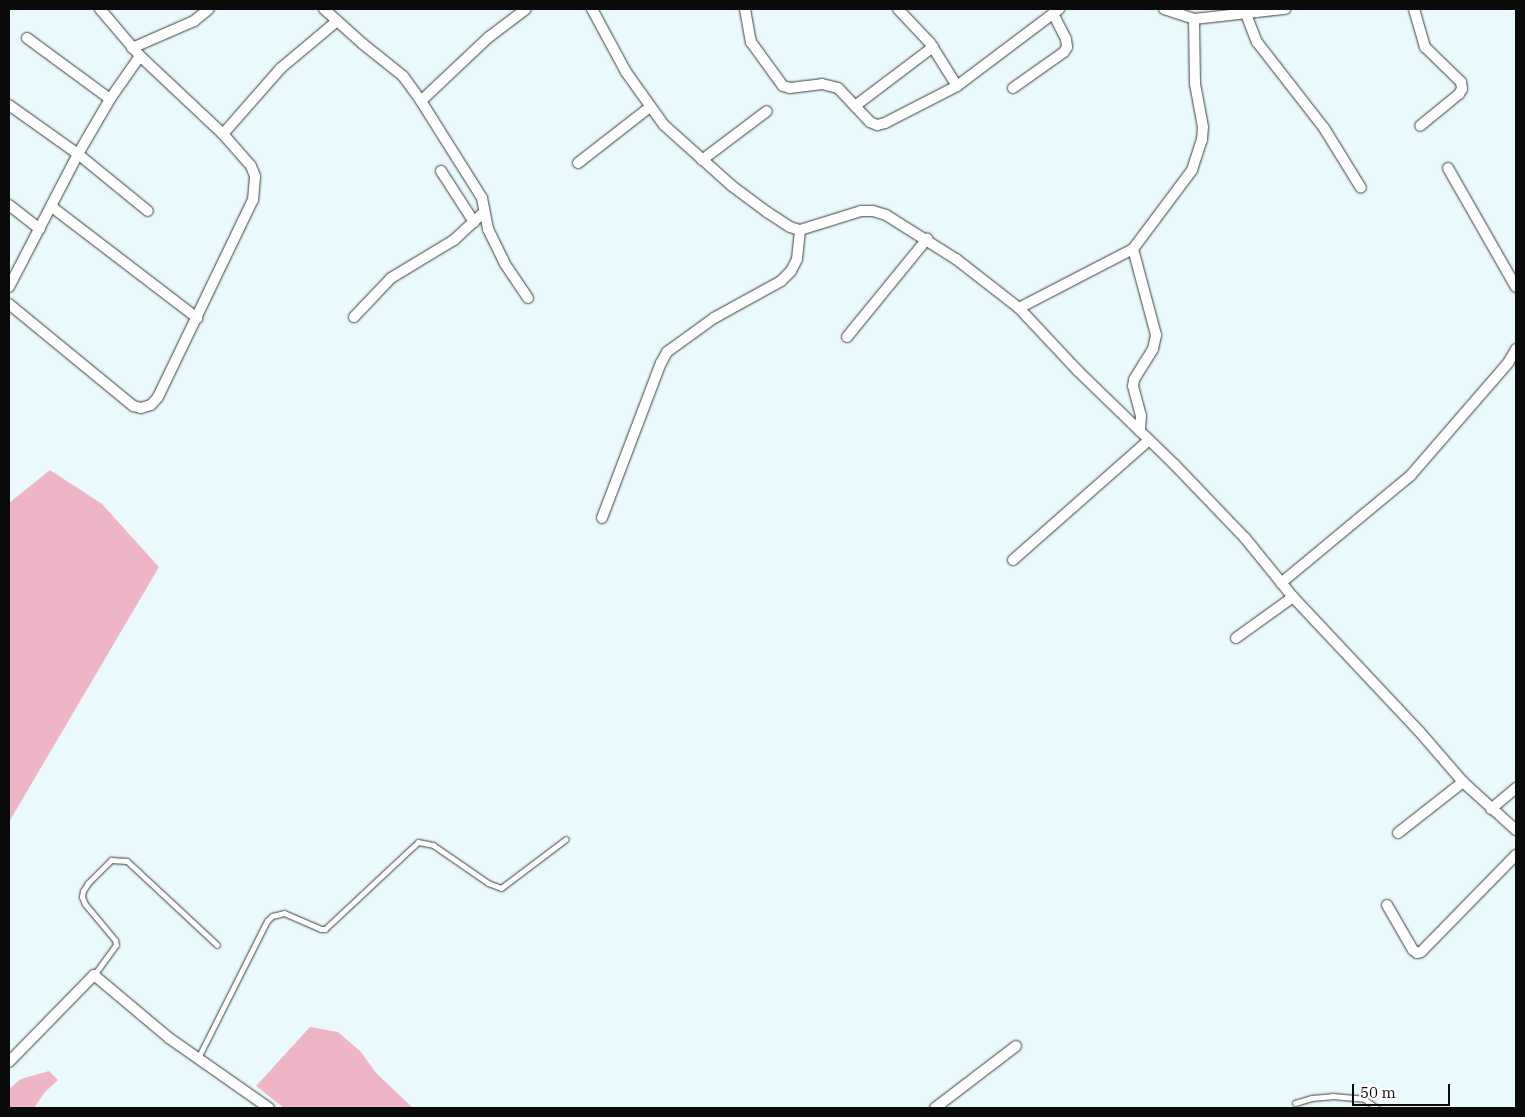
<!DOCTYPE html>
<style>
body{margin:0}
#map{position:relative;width:1525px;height:1117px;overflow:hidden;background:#eafafc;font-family:"IBM Plex Serif",serif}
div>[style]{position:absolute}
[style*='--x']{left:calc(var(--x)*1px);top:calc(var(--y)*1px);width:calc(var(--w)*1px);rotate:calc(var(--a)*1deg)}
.water>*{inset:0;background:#edb5c6}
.roads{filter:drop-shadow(0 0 1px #3d3d3d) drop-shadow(0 0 1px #3d3d3d)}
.service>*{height:5px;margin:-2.5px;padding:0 2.5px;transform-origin:2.5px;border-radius:2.5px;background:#fff}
.minor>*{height:10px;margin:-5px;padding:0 5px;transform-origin:5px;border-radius:5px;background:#fff}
span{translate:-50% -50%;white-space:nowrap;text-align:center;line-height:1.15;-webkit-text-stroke:5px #fff;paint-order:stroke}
.frame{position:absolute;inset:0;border:10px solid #0a0a0a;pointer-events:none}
.scale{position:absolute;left:1352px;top:1084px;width:98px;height:22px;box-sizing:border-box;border:2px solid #0a0a0a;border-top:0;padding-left:6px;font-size:15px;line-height:18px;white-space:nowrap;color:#0a0a0a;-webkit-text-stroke:4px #fff;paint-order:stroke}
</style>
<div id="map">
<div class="water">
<i style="clip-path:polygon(50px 470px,102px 504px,159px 567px,9px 822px,9px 503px)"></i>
<i style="clip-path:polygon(310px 1027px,338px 1032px,361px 1052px,376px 1073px,413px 1108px,284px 1108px,256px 1086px)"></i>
<i style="clip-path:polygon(49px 1071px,58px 1080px,45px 1092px,34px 1108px,9px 1108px,9px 1089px,21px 1079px)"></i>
</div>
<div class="roads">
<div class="service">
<i style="--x:94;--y:975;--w:37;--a:-54"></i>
<i style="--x:116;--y:945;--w:5;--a:-101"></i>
<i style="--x:115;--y:940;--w:47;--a:-129.8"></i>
<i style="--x:85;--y:904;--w:8;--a:-113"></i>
<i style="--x:82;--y:897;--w:6;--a:-81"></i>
<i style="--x:83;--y:891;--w:9;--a:-58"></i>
<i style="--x:88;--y:883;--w:33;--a:-45"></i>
<i style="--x:111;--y:860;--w:16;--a:4"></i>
<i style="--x:127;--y:861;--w:123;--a:43"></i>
<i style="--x:198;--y:1058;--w:153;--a:-63.3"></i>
<i style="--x:267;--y:921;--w:7;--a:-45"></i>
<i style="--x:272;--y:916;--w:12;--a:-14"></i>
<i style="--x:284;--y:913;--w:40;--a:23.4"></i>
<i style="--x:321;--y:929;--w:4;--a:0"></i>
<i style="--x:325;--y:929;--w:127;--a:-43.1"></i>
<i style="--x:418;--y:842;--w:15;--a:11"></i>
<i style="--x:433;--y:845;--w:67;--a:34.6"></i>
<i style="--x:488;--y:883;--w:14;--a:21"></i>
<i style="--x:501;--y:888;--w:81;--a:-37"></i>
<i style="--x:1295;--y:1103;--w:17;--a:-17"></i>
<i style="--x:1311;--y:1098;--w:21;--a:-5"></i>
<i style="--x:1332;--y:1096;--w:32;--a:5"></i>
<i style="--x:1364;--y:1099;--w:16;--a:35"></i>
</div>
<div class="minor">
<i style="--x:324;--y:9;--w:52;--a:41.9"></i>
<i style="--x:363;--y:44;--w:51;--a:38.7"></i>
<i style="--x:403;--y:76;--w:31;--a:54"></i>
<i style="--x:421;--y:101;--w:93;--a:-43.3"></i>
<i style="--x:489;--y:37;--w:46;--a:-37.1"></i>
<i style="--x:592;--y:9;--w:72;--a:61.6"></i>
<i style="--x:626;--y:72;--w:65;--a:54.4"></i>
<i style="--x:664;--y:125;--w:91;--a:41.9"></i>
<i style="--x:732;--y:186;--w:44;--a:36.6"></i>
<i style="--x:767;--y:212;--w:27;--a:33"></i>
<i style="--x:790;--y:227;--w:10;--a:17"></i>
<i style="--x:800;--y:230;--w:64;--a:-17.3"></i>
<i style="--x:861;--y:211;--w:12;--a:0"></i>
<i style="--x:873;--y:211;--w:14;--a:17"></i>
<i style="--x:886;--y:215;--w:83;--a:32.2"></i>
<i style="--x:956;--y:259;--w:80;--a:37.9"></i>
<i style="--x:1019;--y:308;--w:86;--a:46.9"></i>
<i style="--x:1078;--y:371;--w:134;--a:44.1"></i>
<i style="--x:1174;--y:464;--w:103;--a:46.2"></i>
<i style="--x:1245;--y:538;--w:76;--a:50.9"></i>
<i style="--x:1293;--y:597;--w:184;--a:46.8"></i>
<i style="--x:1419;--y:731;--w:67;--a:49.2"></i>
<i style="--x:1463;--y:782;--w:72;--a:42.2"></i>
<i style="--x:745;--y:9;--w:34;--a:80"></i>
<i style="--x:751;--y:42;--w:54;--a:54"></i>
<i style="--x:783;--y:86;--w:7;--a:16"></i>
<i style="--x:790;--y:88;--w:32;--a:-7"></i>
<i style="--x:822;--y:84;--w:16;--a:14"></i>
<i style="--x:838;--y:88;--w:47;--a:46.7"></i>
<i style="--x:870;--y:122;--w:8;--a:23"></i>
<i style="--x:877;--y:125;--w:8;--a:-14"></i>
<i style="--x:885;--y:123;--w:81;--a:-27.2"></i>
<i style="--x:957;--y:86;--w:128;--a:-37"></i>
<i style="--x:898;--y:9;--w:47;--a:46.7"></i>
<i style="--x:930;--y:43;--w:51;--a:57.9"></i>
<i style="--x:1164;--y:9;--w:32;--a:18"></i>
<i style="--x:1194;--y:19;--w:92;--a:-6.3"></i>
<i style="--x:1414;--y:9;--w:40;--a:74"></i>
<i style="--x:1425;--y:47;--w:50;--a:44.2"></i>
<i style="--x:1461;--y:82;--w:7;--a:82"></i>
<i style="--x:1462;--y:89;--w:6;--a:121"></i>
<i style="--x:1459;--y:94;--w:50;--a:140.6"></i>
<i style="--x:1246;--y:14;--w:30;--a:69"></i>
<i style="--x:1257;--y:42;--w:109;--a:52.1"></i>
<i style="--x:1324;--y:128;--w:70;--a:58.3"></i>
<i style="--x:27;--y:38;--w:103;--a:36.3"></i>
<i style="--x:132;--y:48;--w:68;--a:-23.5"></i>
<i style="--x:194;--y:21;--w:19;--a:-39"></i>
<i style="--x:1013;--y:88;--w:62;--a:-35.2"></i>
<i style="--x:1064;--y:52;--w:6;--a:-59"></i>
<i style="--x:1067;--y:47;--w:8;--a:-97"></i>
<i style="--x:1066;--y:39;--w:28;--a:-117"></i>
<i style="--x:421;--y:101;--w:115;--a:57.8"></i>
<i style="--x:482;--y:198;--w:32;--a:79"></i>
<i style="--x:488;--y:229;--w:39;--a:64"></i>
<i style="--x:505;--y:264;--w:41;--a:55.9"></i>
<i style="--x:9;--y:105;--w:85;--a:35.4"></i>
<i style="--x:78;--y:154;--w:90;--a:39.2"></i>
<i style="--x:855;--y:106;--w:98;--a:-37.1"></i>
<i style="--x:223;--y:134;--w:88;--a:-48.7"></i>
<i style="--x:281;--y:68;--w:73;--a:-40"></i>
<i style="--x:702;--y:160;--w:81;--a:-37"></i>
<i style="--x:578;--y:163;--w:91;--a:-37.9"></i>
<i style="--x:1448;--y:168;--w:137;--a:60.3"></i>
<i style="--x:441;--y:171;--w:61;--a:57.1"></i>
<i style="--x:9;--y:205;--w:39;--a:38"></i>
<i style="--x:52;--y:207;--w:183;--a:37.4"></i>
<i style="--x:1133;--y:249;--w:89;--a:75"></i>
<i style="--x:1156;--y:335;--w:14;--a:102"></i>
<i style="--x:1153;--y:349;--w:36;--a:122"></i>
<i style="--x:1134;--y:380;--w:6;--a:99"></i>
<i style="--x:1133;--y:386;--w:30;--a:75"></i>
<i style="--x:1141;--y:415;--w:16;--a:94"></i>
<i style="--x:9;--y:287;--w:150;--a:-62.6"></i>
<i style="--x:78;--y:154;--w:64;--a:-59.8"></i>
<i style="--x:110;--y:99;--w:52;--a:-55.1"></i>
<i style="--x:9;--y:304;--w:161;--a:39.4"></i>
<i style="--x:133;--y:406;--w:8;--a:14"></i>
<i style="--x:141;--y:408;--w:10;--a:-17"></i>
<i style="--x:151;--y:405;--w:11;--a:-49"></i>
<i style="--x:158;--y:397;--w:219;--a:-64.3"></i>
<i style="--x:253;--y:200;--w:24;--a:-85"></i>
<i style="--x:255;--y:176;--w:11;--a:-112"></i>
<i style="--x:251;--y:166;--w:43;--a:-131.2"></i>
<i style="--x:223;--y:134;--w:114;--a:-136.8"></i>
<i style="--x:140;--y:56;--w:62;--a:-130.4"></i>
<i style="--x:1019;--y:308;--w:128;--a:-27.4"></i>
<i style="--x:1133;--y:249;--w:99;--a:-53.2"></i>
<i style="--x:1192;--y:170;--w:32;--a:-72"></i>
<i style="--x:1202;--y:140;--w:13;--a:-86"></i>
<i style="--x:1203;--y:127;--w:44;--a:-100.5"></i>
<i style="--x:1195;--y:84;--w:65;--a:-90.9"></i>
<i style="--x:354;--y:317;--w:54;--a:-46.5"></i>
<i style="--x:391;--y:278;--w:74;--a:-31.1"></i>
<i style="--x:454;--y:240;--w:41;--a:-43"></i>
<i style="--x:847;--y:337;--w:127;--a:-50.8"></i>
<i style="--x:602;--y:518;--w:166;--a:-69.2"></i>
<i style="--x:661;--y:363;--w:13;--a:-61"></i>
<i style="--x:667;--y:352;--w:58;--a:-35.9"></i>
<i style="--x:714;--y:318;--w:77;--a:-28.9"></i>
<i style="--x:781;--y:281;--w:14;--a:-45"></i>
<i style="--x:791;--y:271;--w:13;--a:-63"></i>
<i style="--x:797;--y:259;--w:29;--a:-84"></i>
<i style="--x:1013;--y:560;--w:181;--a:-41.4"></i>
<i style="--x:1281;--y:583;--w:169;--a:-39.7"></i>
<i style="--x:1411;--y:475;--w:148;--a:-49.1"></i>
<i style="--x:1508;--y:363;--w:16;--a:-60"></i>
<i style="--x:1236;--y:638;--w:70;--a:-35.7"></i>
<i style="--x:1491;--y:809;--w:33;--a:-40"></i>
<i style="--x:1398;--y:833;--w:83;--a:-38.1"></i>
<i style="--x:1387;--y:905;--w:52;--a:60"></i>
<i style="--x:1413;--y:950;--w:5;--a:37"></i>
<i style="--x:1417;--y:953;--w:4;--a:-14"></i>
<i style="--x:1421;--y:952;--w:136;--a:-45.6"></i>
<i style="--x:9;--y:1062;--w:122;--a:-45.7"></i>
<i style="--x:94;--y:975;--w:98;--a:40"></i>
<i style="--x:169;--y:1038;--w:122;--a:35"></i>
<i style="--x:935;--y:1108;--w:102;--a:-37.4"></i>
</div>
</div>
<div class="frame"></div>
<div class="scale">50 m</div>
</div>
